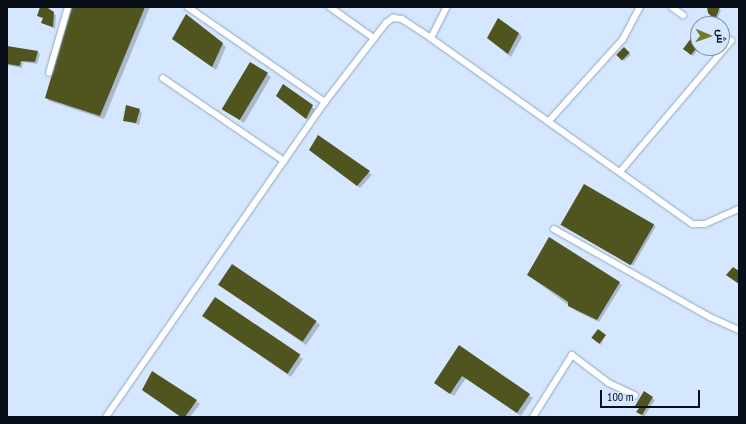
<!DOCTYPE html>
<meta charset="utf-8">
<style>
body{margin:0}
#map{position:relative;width:746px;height:424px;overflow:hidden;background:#d5e7fe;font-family:"PT Sans Narrow",Cairo,sans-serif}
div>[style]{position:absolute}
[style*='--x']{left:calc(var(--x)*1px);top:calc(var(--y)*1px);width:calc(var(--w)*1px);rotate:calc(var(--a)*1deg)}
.shadow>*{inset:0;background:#0003;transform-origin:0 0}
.building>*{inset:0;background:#50541f;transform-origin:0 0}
.roads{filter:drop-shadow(0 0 1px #91a6c0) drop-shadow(0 0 1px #91a6c0)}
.minor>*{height:5.5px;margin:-2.75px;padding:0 2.75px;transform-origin:2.75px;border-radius:2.75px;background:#fff}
span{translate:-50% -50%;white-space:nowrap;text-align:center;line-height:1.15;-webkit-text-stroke:4px #d5e7fe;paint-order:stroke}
.frame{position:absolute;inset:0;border:8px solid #080f19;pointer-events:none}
.north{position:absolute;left:690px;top:16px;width:40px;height:40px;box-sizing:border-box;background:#d5e7fe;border:1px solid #8391a2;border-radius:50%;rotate:92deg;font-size:11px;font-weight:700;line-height:16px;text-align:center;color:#080f19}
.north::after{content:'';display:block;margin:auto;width:14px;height:18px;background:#767c25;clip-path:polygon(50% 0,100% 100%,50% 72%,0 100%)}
.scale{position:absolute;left:600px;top:390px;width:100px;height:18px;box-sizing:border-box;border:2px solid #080f19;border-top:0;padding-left:5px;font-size:12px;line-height:14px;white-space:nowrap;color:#080f19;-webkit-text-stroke:3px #d5e7fe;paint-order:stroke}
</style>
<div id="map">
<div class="shadow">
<i style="clip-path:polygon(41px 7px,51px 7px,48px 11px,56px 15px,55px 29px,42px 23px,44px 19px,38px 15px)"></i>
<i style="clip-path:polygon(73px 7px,150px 7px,104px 119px,49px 101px,46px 97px)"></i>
<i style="clip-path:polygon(708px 7px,721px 10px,717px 20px,709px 13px)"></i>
<i style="clip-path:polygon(519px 33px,522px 37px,511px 57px,491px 41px)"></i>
<i style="clip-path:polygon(177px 42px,223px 44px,226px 47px,216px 70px)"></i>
<i style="clip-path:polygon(698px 43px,699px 48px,693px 56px,684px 49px)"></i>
<i style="clip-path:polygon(7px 47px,38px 52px,40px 54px,37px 64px,23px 62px,22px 68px,7px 65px)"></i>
<i style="clip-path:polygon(624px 48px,631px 55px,624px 61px,618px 55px)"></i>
<i style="clip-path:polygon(267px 74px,271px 77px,244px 123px,225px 110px)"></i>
<i style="clip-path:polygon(283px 86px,315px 109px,308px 120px,277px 96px)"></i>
<i style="clip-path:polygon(139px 110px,142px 113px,139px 125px,124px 120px)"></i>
<i style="clip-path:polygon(318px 137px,372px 175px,360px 188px,310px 150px)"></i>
<i style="left:584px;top:185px;width:83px;height:45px;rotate:30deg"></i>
<i style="clip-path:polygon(549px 238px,622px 285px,599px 322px,576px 311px,528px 275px)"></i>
<i style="clip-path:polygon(219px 285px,316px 321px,320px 325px,306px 345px)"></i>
<i style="clip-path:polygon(203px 316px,299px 356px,303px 359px,291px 377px)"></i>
<i style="clip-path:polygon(605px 336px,601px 345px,594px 340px)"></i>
<i style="clip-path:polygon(460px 347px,533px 398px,521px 416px,466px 378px,454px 396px,438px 386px)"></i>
<i style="clip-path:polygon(143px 390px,196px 401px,200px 404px,190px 417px,181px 417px)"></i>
<i style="clip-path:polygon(644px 393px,655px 400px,644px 417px,638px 412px,640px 409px,636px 405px)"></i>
</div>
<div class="building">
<i style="clip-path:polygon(40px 7px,46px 7px,54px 12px,53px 27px,41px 23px,43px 18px,37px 16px)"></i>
<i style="clip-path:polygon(72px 7px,145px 7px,100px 116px,45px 98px)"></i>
<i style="clip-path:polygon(707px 7px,720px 7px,715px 20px,708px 13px)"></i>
<i style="clip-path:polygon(186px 14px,223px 43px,212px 67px,172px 39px)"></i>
<i style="clip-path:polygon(498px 18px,519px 33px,508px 54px,487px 38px)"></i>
<i style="clip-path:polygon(692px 37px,698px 42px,698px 46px,691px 55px,683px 49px)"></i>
<i style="clip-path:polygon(7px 46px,38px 51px,35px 62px,21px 61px,20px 66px,7px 64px)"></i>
<i style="left:624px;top:47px;width:8px;height:11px;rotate:45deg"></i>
<i style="left:250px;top:62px;width:21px;height:55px;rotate:31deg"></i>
<i style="clip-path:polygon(283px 84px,313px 105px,306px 119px,276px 96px)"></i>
<i style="clip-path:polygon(126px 105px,140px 109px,136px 123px,123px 121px)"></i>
<i style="clip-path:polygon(318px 135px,370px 171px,357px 186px,309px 150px)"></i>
<i style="left:584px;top:184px;width:81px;height:47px;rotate:30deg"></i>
<i style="clip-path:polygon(549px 237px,620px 282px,597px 320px,568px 306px,568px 302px,558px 295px,527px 275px)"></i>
<i style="left:232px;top:264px;width:102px;height:25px;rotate:34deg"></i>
<i style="clip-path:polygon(733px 267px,739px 271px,739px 284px,726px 275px)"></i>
<i style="left:215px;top:297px;width:103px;height:23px;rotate:34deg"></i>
<i style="left:598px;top:329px;width:10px;height:11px;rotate:37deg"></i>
<i style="clip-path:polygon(459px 345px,530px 394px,517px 413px,462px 376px,450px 394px,434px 383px)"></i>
<i style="clip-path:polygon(152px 371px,197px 400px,185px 417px,181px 417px,142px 390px)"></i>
<i style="clip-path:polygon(644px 391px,653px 397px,642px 415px,636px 412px,639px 408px,635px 406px)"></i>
</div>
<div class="roads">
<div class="minor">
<i style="--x:188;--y:7;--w:167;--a:34.7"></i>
<i style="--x:330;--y:7;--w:54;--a:35.2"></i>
<i style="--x:672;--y:7;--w:14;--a:36"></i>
<i style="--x:431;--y:38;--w:35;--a:-63"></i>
<i style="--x:49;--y:73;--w:69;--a:-73.9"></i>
<i style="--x:163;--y:78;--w:147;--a:34.4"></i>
<i style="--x:549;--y:121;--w:110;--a:-47.9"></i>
<i style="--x:623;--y:39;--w:36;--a:-62"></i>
<i style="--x:620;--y:172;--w:172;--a:-49.7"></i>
<i style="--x:554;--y:229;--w:179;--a:29.4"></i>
<i style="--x:710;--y:317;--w:32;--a:24"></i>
<i style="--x:106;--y:417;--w:384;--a:-55.2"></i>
<i style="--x:325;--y:102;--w:100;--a:-52.3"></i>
<i style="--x:386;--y:23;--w:9;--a:-36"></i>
<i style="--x:393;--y:18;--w:9;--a:6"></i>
<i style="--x:402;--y:19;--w:35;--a:33"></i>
<i style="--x:431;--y:38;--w:321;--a:35.4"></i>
<i style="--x:693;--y:224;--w:12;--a:0"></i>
<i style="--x:705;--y:224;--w:37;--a:-24"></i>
<i style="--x:533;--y:417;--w:73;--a:-57.8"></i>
<i style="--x:572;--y:355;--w:46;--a:37.1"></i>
<i style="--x:609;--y:383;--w:29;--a:25"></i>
</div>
</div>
<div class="frame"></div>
<div class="north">ش</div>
<div class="scale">100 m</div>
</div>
